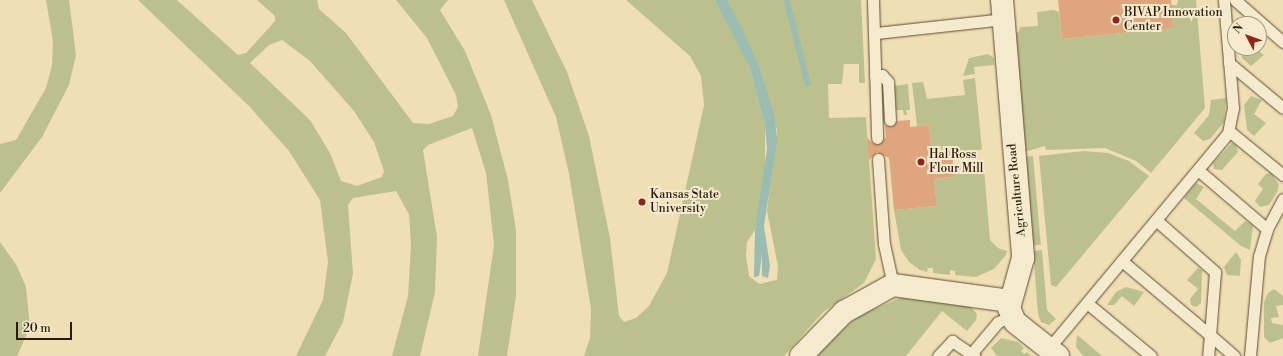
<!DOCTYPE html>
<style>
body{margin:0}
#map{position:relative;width:1283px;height:356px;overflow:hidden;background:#f0dfb4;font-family:"Libre Bodoni",serif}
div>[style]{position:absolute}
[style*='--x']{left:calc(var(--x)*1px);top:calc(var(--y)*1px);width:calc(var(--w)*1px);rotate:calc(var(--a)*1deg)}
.green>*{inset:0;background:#bbc18c;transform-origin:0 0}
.water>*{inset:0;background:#9abcb1}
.stream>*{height:5.5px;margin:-2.75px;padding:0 2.75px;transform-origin:2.75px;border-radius:2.75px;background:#9abcb1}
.building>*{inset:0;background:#dfa57d}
.roads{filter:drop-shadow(0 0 1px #5e4c32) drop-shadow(0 0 1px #5e4c32)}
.lane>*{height:11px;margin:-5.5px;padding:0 5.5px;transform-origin:5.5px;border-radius:5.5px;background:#f5eace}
.street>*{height:22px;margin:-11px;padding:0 11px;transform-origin:11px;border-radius:11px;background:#f5eace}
.dots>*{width:11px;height:11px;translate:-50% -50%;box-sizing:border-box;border:2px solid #f5eace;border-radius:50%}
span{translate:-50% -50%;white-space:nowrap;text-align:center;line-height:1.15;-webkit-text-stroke:4px #f5eace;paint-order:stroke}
.poi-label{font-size:12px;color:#2e1b07}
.left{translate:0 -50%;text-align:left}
.street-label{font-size:12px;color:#2e1b07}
.north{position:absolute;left:1227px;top:16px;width:40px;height:40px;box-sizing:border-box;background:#f5eace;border:1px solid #a5977e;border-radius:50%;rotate:311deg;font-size:11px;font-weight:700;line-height:16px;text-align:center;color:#2e1b07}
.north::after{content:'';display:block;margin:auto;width:14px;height:18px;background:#8f2418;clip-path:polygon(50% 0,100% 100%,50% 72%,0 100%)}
.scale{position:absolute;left:16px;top:322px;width:56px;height:18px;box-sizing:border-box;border:2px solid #2e1b07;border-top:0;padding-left:5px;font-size:12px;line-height:14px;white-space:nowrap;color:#2e1b07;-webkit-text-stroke:3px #f5eace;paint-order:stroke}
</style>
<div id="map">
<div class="green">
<i style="clip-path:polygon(46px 0,69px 0,76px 55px,69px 85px,42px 137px,0 193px,0 144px,16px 140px,46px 88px,52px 65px,53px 41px)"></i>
<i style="clip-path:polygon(evenodd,138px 0,177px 0,238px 55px,246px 53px,275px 21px,275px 16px,257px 0,317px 0,319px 9px,346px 33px,413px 123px,429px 124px,453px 116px,458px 107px,456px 95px,427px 38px,396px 0,448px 0,440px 10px,465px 51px,491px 115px,508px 180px,516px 230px,516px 296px,507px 356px,478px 356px,494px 245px,486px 173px,472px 128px,428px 145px,423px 150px,437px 237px,435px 292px,420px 356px,392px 356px,408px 296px,411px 246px,409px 214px,396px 191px,353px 198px,348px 205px,353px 274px,343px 322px,325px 356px,296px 356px,323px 300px,328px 262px,320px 200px,289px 151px,249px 106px,138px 0,282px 40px,310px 61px,354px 111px,374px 142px,384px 171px,382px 177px,357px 186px,341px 181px,330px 153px,310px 120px,250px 63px,269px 45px,282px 40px)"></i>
<i style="clip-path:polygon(504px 0,532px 0,567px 72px,589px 136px,610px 238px,619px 316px,624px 322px,636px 318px,649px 306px,667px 273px,704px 105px,701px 76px,690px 56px,626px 0,715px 0,735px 33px,750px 68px,765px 126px,765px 174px,755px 230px,747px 242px,746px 256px,749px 276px,759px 284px,777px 280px,778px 266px,767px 211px,777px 130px,760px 68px,727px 0,861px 0,865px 83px,859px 83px,859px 64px,844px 64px,842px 84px,828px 84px,829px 118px,866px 117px,876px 259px,864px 283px,823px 312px,784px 356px,584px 356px,590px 338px,591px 309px,569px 174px,556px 117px)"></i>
<i style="clip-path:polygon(1178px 0,1196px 0,1205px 108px,1151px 173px,1136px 161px,1105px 148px,1046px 150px,1045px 146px,1024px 152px,1012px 33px,1019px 32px,1020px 27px,1038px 26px,1037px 12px,1054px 10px,1059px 12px,1062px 39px,1173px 28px,1171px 5px,1177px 5px)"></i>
<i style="clip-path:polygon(1240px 48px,1255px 48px,1264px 55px,1251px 66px,1242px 58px)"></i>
<i style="clip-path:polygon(988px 54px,994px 58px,994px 65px,974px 67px,975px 74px,963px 76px,969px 58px)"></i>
<i style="clip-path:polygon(975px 78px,982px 149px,976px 151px,974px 158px,960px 160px,952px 158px,951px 152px,932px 154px,929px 125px,917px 126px,912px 83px,923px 82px,927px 99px,965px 95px,963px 80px)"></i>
<i style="clip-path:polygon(908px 84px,910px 110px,906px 110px,907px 115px,904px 115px,903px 110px,895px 110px,893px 86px)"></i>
<i style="clip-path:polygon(1251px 96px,1262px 100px,1254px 114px,1266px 123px,1254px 136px,1247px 130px,1244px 105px)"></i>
<i style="clip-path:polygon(1226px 98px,1224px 122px,1210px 139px,1203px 141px,1194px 133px,1209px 115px,1211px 100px)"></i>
<i style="clip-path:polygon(1232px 143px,1236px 145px,1238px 152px,1222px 170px,1214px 169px,1213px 163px)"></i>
<i style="clip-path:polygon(1084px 151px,1108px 153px,1129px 161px,1149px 176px,1056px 287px,1051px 285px,1039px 156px)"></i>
<i style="left:1033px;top:156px;width:89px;height:9px;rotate:85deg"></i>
<i style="clip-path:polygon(975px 163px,977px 168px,984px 169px,990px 240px,998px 248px,1007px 251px,1006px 255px,994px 269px,976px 277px,955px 275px,955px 271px,950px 270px,950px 275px,933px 273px,933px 268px,928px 268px,927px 272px,920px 270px,909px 262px,901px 250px,894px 210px,937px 206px,934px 179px,954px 177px,953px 167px)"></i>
<i style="clip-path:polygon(1271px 173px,1279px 185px,1277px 192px,1269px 205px,1260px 207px,1255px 201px,1263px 189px,1258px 184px,1266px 174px)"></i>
<i style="clip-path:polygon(1196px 183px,1204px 187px,1196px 199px,1235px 231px,1245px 221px,1253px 225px,1250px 250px,1241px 246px,1184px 198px)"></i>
<i style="clip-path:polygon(0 242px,17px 266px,26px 287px,30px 327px,17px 356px,0 356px)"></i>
<i style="clip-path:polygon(1042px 250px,1047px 310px,1056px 319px,1049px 325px,1041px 322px,1038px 314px,1033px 251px)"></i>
<i style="clip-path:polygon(1236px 252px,1241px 260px,1240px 276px,1227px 275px,1224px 267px)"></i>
<i style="clip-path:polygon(1198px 268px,1202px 270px,1201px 303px,1196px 307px,1191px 305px,1190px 299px,1198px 289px,1187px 280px)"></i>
<i style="clip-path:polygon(1126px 287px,1144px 292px,1134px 306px,1122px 296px,1114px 305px,1107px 305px,1116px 292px)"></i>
<i style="clip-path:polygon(1274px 289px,1283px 296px,1283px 305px,1276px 306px,1279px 317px,1271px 318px,1272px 323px,1283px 325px,1283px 338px,1270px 343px,1264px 337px,1264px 302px,1268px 293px)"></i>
<i style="clip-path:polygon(902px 297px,970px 306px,977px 314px,976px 320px,967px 331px,942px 311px,906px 356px,813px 356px,858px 316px)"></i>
<i style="clip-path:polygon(1077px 335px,1081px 338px,1102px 356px,1083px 356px,1076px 347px)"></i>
<i style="clip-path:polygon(1001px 338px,1018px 342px,1024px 348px,1021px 351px,1024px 354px,1027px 352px,1031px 356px,997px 356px,991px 348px)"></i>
</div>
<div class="water">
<i style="clip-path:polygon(715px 0,727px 0,739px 22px,760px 68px,775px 117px,777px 142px,764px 226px,770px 266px,768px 278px,762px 276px,762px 255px,759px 276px,754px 277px,755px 230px,767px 149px,765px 126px,750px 68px)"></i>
</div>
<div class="stream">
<i style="--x:787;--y:0;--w:86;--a:75.8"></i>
</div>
<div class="building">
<i style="clip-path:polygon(1058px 0,1171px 0,1173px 28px,1062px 39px)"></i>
<i style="clip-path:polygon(910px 120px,910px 127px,929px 125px,932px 154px,952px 152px,954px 177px,934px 179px,937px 206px,894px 210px,889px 158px,877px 152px,869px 160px,867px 138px,874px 144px,880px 144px,886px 137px,885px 125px,891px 127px,897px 121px)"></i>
</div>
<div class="roads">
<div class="lane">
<i style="--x:873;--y:0;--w:138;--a:88.3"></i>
<i style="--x:1235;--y:0;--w:64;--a:41.2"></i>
<i style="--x:876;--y:33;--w:129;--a:-6.2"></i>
<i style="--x:1229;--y:63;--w:70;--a:39.8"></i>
<i style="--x:875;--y:75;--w:7;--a:0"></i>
<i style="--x:882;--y:75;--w:9;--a:49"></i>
<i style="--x:888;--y:82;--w:38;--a:87"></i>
<i style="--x:1229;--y:131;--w:70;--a:39.2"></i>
<i style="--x:878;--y:159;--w:85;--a:86"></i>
<i style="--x:884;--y:244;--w:42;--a:77.6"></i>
<i style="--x:1198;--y:170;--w:91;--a:40.5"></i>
<i style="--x:1156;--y:220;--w:79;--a:41.4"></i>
<i style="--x:1215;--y:272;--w:63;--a:94.5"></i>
<i style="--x:1210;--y:335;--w:32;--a:41"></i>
<i style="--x:1122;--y:261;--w:115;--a:40.1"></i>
<i style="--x:1210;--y:335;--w:21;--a:95"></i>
<i style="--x:1087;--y:303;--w:83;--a:39.6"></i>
<i style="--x:1049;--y:348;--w:280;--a:-50.2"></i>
<i style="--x:1228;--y:133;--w:25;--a:-79"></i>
<i style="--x:1233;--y:108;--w:108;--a:-94.8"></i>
<i style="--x:971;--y:354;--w:42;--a:-49.8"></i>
<i style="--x:998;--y:322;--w:15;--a:-23"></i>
<i style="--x:938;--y:356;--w:21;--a:-47"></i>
<i style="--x:952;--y:341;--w:27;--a:34"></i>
<i style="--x:1250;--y:356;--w:100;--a:-84.9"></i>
<i style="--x:1259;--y:256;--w:28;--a:-73"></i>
<i style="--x:1267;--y:229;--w:34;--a:-62"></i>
</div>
<div class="street">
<i style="--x:1002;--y:0;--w:259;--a:85.3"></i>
<i style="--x:1023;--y:258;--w:52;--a:105.6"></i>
<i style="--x:1009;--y:308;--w:15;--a:67"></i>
<i style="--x:1015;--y:322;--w:55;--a:38.3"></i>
<i style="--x:801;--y:356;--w:62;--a:-45.7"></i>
<i style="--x:844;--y:312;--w:56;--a:-28.9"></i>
<i style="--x:893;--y:285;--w:118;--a:7.8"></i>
</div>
</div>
<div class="dots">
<i style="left:1116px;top:20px;background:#8f2418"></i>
<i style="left:921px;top:162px;background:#8f2418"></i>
<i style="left:642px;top:202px;background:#8f2418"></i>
</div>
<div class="poi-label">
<span class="left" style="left:1124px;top:20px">BIVAP Innovation<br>Center</span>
<span class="left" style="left:929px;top:162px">Hal Ross<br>Flour Mill</span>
<span class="left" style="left:650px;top:202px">Kansas State<br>University</span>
</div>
<div class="street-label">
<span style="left:1017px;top:190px;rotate:-96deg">Agriculture Road</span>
</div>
<div class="north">N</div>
<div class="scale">20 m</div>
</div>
